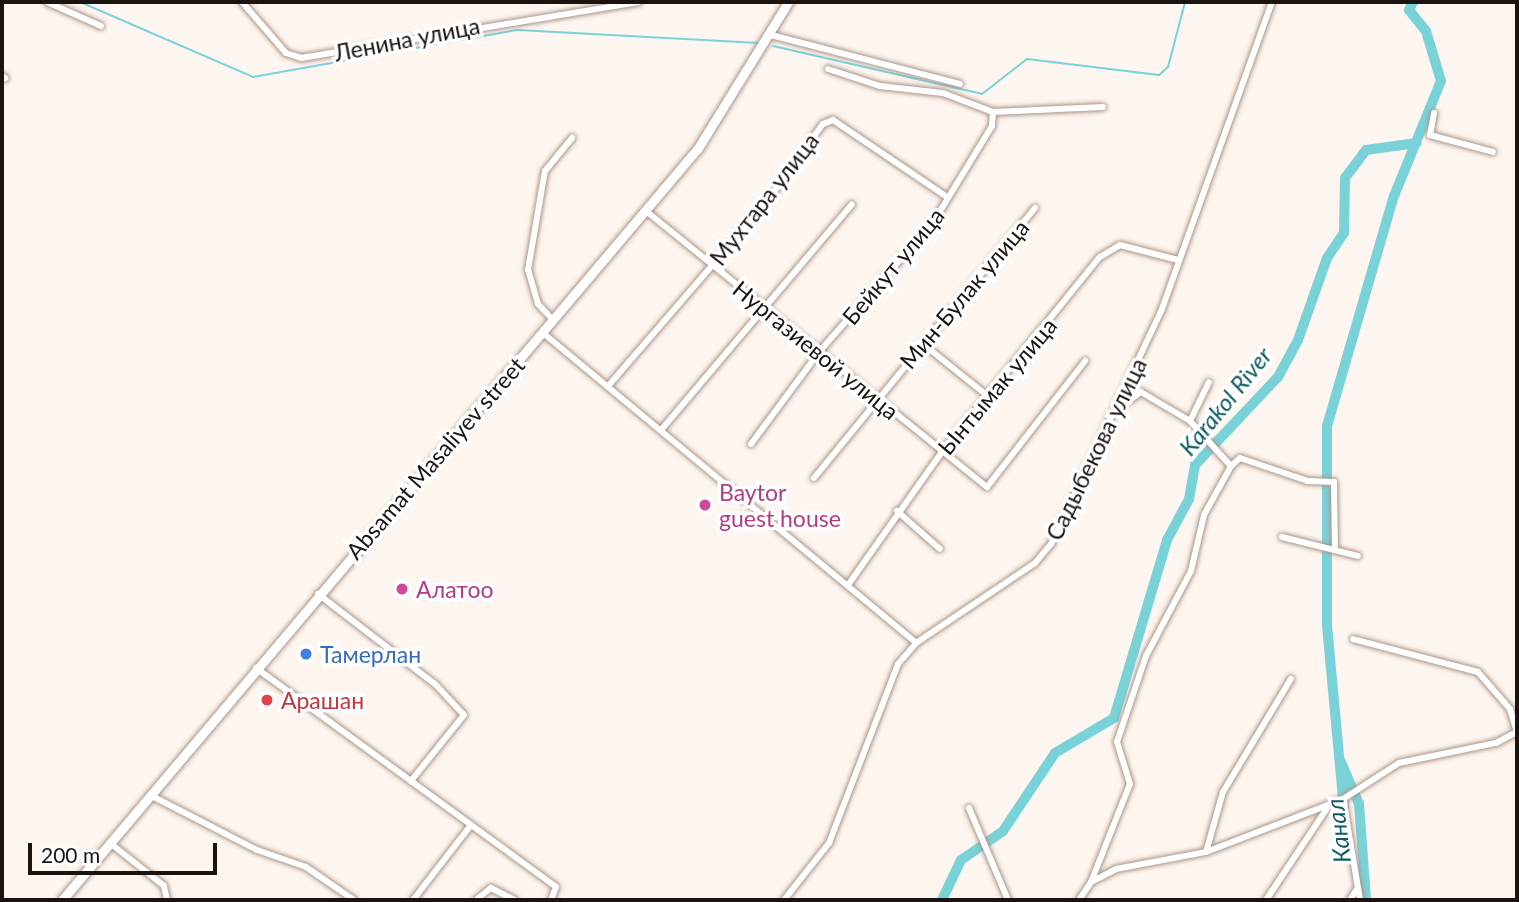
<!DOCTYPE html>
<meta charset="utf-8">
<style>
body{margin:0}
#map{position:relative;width:1519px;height:902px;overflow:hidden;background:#fdf5ef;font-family:Lato,sans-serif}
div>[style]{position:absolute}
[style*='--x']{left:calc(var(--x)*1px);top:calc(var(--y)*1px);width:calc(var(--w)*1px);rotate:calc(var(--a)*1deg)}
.stream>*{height:2px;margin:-1px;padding:0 1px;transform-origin:1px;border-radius:1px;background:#7ad2d9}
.river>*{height:10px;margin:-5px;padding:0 5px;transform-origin:5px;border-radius:5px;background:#7ad2d9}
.roads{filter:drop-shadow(0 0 2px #a9968a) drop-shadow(0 0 2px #a9968a)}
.street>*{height:6px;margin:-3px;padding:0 3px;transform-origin:3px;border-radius:3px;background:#fff}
.secondary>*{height:9px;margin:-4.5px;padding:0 4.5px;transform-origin:4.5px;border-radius:4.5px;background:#fff}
.dots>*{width:19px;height:19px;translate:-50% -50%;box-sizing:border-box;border:4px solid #fff;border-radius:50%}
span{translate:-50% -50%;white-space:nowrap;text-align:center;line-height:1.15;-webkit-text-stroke:7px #fff;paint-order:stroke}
.street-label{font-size:23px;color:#1a130f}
.hotel-label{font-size:23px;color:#b23c85}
.left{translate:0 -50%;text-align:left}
.shop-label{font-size:23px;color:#366cbe}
.health-label{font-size:23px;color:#be3a42}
.water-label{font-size:24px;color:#0d5b60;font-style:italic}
.frame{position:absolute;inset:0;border:4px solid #1a130f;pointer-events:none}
.scale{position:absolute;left:28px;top:843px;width:189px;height:32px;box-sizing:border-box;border:4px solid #1a130f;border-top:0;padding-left:9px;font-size:21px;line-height:24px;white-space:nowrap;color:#1a130f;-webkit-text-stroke:5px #fff;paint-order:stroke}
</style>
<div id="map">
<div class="stream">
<i style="--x:80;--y:2;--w:189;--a:23.4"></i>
<i style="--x:253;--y:77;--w:269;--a:-10.1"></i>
<i style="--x:518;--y:30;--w:241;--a:3.1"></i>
<i style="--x:773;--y:46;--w:214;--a:12.9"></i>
<i style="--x:982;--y:94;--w:57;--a:-37.9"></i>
<i style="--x:1027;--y:59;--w:133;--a:6.9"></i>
<i style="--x:1159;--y:75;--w:12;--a:-42"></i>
<i style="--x:1168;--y:67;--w:67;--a:-75.3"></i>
</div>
<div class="river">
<i style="--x:1341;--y:762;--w:46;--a:66.8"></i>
<i style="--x:1359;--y:804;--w:96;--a:85.8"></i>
<i style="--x:1344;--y:809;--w:185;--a:-95.3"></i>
<i style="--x:1327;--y:625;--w:199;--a:-90"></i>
<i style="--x:1327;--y:426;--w:240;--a:-73.8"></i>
<i style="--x:1394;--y:196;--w:124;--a:-67.8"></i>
<i style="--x:1441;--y:81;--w:52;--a:-106.7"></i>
<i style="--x:1426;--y:31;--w:27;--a:-129"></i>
<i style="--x:1409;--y:10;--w:9;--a:-63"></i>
<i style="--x:942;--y:900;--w:44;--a:-64.6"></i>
<i style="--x:961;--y:860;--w:51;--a:-34.6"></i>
<i style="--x:1003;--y:831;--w:94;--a:-56.3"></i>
<i style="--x:1055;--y:753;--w:69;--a:-30.7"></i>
<i style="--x:1114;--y:718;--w:186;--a:-73.4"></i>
<i style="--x:1167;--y:540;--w:47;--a:-61.8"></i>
<i style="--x:1189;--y:499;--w:35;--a:-80"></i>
<i style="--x:1195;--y:465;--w:121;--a:-46.7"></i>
<i style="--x:1278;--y:377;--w:42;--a:-61.6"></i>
<i style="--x:1298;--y:340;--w:87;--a:-70.5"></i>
<i style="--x:1327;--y:258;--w:30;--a:-56"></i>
<i style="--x:1344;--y:233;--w:55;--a:-89"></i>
<i style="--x:1345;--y:178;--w:35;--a:-53"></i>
<i style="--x:1366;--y:150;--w:51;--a:-7.8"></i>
</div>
<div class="roads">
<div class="street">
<i style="--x:47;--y:2;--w:59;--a:24"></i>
<i style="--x:242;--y:2;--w:67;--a:49.2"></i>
<i style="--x:286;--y:53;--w:16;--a:18"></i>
<i style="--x:301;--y:58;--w:342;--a:-9.4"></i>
<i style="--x:771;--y:35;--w:195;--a:14.5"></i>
<i style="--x:828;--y:69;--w:55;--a:18.1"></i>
<i style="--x:880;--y:86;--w:63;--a:6.3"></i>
<i style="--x:943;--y:93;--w:53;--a:20.8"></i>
<i style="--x:993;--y:112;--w:110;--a:-2.6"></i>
<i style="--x:2;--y:76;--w:4;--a:34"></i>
<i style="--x:1434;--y:113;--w:22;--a:100"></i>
<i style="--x:1430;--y:135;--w:65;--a:15.1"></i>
<i style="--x:646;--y:211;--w:439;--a:39"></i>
<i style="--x:987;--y:487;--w:160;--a:-52.1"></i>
<i style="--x:553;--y:320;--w:22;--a:-133"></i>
<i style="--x:538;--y:304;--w:35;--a:-106"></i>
<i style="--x:528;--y:270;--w:100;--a:-80.3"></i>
<i style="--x:545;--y:171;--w:43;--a:-50.7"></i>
<i style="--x:543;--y:333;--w:485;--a:39.7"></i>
<i style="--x:923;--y:344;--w:85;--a:38.8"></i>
<i style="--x:609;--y:385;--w:239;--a:-49.2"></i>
<i style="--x:765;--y:204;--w:99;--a:-54.1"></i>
<i style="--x:823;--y:124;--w:11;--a:-22"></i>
<i style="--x:833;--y:120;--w:138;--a:34"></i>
<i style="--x:1120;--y:407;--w:26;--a:-36"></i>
<i style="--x:1141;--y:392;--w:57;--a:30.6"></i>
<i style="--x:1190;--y:421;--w:61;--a:47.7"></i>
<i style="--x:1190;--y:421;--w:43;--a:-64"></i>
<i style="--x:662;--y:429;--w:294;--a:-49.8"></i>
<i style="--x:751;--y:444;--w:114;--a:-53.5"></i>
<i style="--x:819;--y:352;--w:174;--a:-48.7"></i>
<i style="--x:934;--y:221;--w:111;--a:-58.6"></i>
<i style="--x:992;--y:126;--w:14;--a:-86"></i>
<i style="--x:814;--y:478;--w:349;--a:-50.7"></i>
<i style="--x:897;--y:511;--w:57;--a:41.5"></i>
<i style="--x:1282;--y:537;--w:78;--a:14"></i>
<i style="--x:848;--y:585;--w:161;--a:-54.8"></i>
<i style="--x:941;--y:453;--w:252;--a:-51"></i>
<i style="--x:1100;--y:257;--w:23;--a:-31"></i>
<i style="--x:1120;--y:245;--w:60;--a:14.5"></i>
<i style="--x:318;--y:594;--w:148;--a:37.6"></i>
<i style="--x:435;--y:684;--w:42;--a:46.9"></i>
<i style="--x:464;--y:715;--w:85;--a:128.8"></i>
<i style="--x:256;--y:668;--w:371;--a:36.1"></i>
<i style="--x:556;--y:887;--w:14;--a:111"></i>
<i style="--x:150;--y:795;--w:120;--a:27.2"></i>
<i style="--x:257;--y:850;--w:52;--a:19.1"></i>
<i style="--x:306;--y:867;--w:58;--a:34.5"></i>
<i style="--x:1343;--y:799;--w:102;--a:80.4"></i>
<i style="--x:969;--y:808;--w:100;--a:67"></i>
<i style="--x:110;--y:843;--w:69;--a:38.5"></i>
<i style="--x:164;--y:886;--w:14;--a:78"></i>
<i style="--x:1206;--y:852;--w:62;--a:-74.2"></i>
<i style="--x:1223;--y:792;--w:132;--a:-59"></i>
<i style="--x:1091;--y:882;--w:105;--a:-68.3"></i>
<i style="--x:1130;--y:784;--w:44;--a:-107.2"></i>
<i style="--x:1117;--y:742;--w:91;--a:-71.4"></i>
<i style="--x:1146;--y:656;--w:96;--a:-62.1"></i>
<i style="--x:1191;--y:571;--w:57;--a:-76.9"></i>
<i style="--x:1204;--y:515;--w:56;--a:-61.1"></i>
<i style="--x:1231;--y:466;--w:12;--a:-42"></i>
<i style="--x:1240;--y:458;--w:72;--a:18.7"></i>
<i style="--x:1308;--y:481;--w:26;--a:2"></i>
<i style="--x:1334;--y:482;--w:68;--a:89.2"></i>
<i style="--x:413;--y:900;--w:95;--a:-52.3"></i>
<i style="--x:476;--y:900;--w:19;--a:-39"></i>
<i style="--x:491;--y:888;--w:27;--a:27"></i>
<i style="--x:784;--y:900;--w:73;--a:-51.7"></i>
<i style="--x:829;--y:843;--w:192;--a:-68.9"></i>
<i style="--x:898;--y:664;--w:28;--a:-49"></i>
<i style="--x:916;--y:643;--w:143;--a:-33.9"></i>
<i style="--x:1035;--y:563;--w:25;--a:-50"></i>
<i style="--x:1051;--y:544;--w:260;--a:-64.7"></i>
<i style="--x:1162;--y:309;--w:326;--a:-70.3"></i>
<i style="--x:1079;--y:900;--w:22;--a:-56"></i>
<i style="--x:1091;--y:882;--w:28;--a:-27"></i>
<i style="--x:1116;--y:869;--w:92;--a:-10.7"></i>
<i style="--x:1206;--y:852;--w:147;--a:-21.1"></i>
<i style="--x:1343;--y:799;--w:67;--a:-32.7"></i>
<i style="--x:1399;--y:763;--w:99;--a:-11.7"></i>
<i style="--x:1496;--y:743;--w:24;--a:-28"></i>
<i style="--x:1517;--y:732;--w:24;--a:-107"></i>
<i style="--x:1510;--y:709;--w:49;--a:-130.9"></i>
<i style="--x:1478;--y:672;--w:129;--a:-165.2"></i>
<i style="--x:1266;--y:900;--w:114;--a:-56.4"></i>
<i style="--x:1350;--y:900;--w:13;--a:-58"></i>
</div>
<div class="secondary">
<i style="--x:62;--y:900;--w:985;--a:-49.78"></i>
<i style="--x:698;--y:148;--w:172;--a:-58.3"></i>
</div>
</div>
<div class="dots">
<i style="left:705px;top:505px;background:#d1479c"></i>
<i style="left:402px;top:589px;background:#d1479c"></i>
<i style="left:306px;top:654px;background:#3f7fe0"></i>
<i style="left:267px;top:700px;background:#e0444e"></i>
</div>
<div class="street-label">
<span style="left:407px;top:39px;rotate:-11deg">Ленина улица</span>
<span style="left:764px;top:199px;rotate:-52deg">Мухтара улица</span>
<span style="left:893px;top:266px;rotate:-50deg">Бейкут улица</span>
<span style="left:964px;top:294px;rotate:-50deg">Мин-Булак улица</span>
<span style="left:816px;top:350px;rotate:39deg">Нургазиевой улица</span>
<span style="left:997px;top:386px;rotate:-50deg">Ынтымак улица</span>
<span style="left:1096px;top:449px;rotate:-64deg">Садыбекова улица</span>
<span style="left:435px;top:458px;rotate:-49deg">Absamat Masaliyev street</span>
</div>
<div class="hotel-label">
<span class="left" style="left:719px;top:505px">Baytor<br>guest house</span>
<span class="left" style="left:416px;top:589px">Алатоо</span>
</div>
<div class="shop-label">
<span class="left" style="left:320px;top:654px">Тамерлан</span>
</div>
<div class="health-label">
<span class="left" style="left:281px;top:700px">Арашан</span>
</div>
<div class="water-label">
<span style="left:1225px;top:401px;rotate:-51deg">Karakol River</span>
<span style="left:1338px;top:831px;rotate:-97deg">Канал</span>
</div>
<div class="frame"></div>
<div class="scale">200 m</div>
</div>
